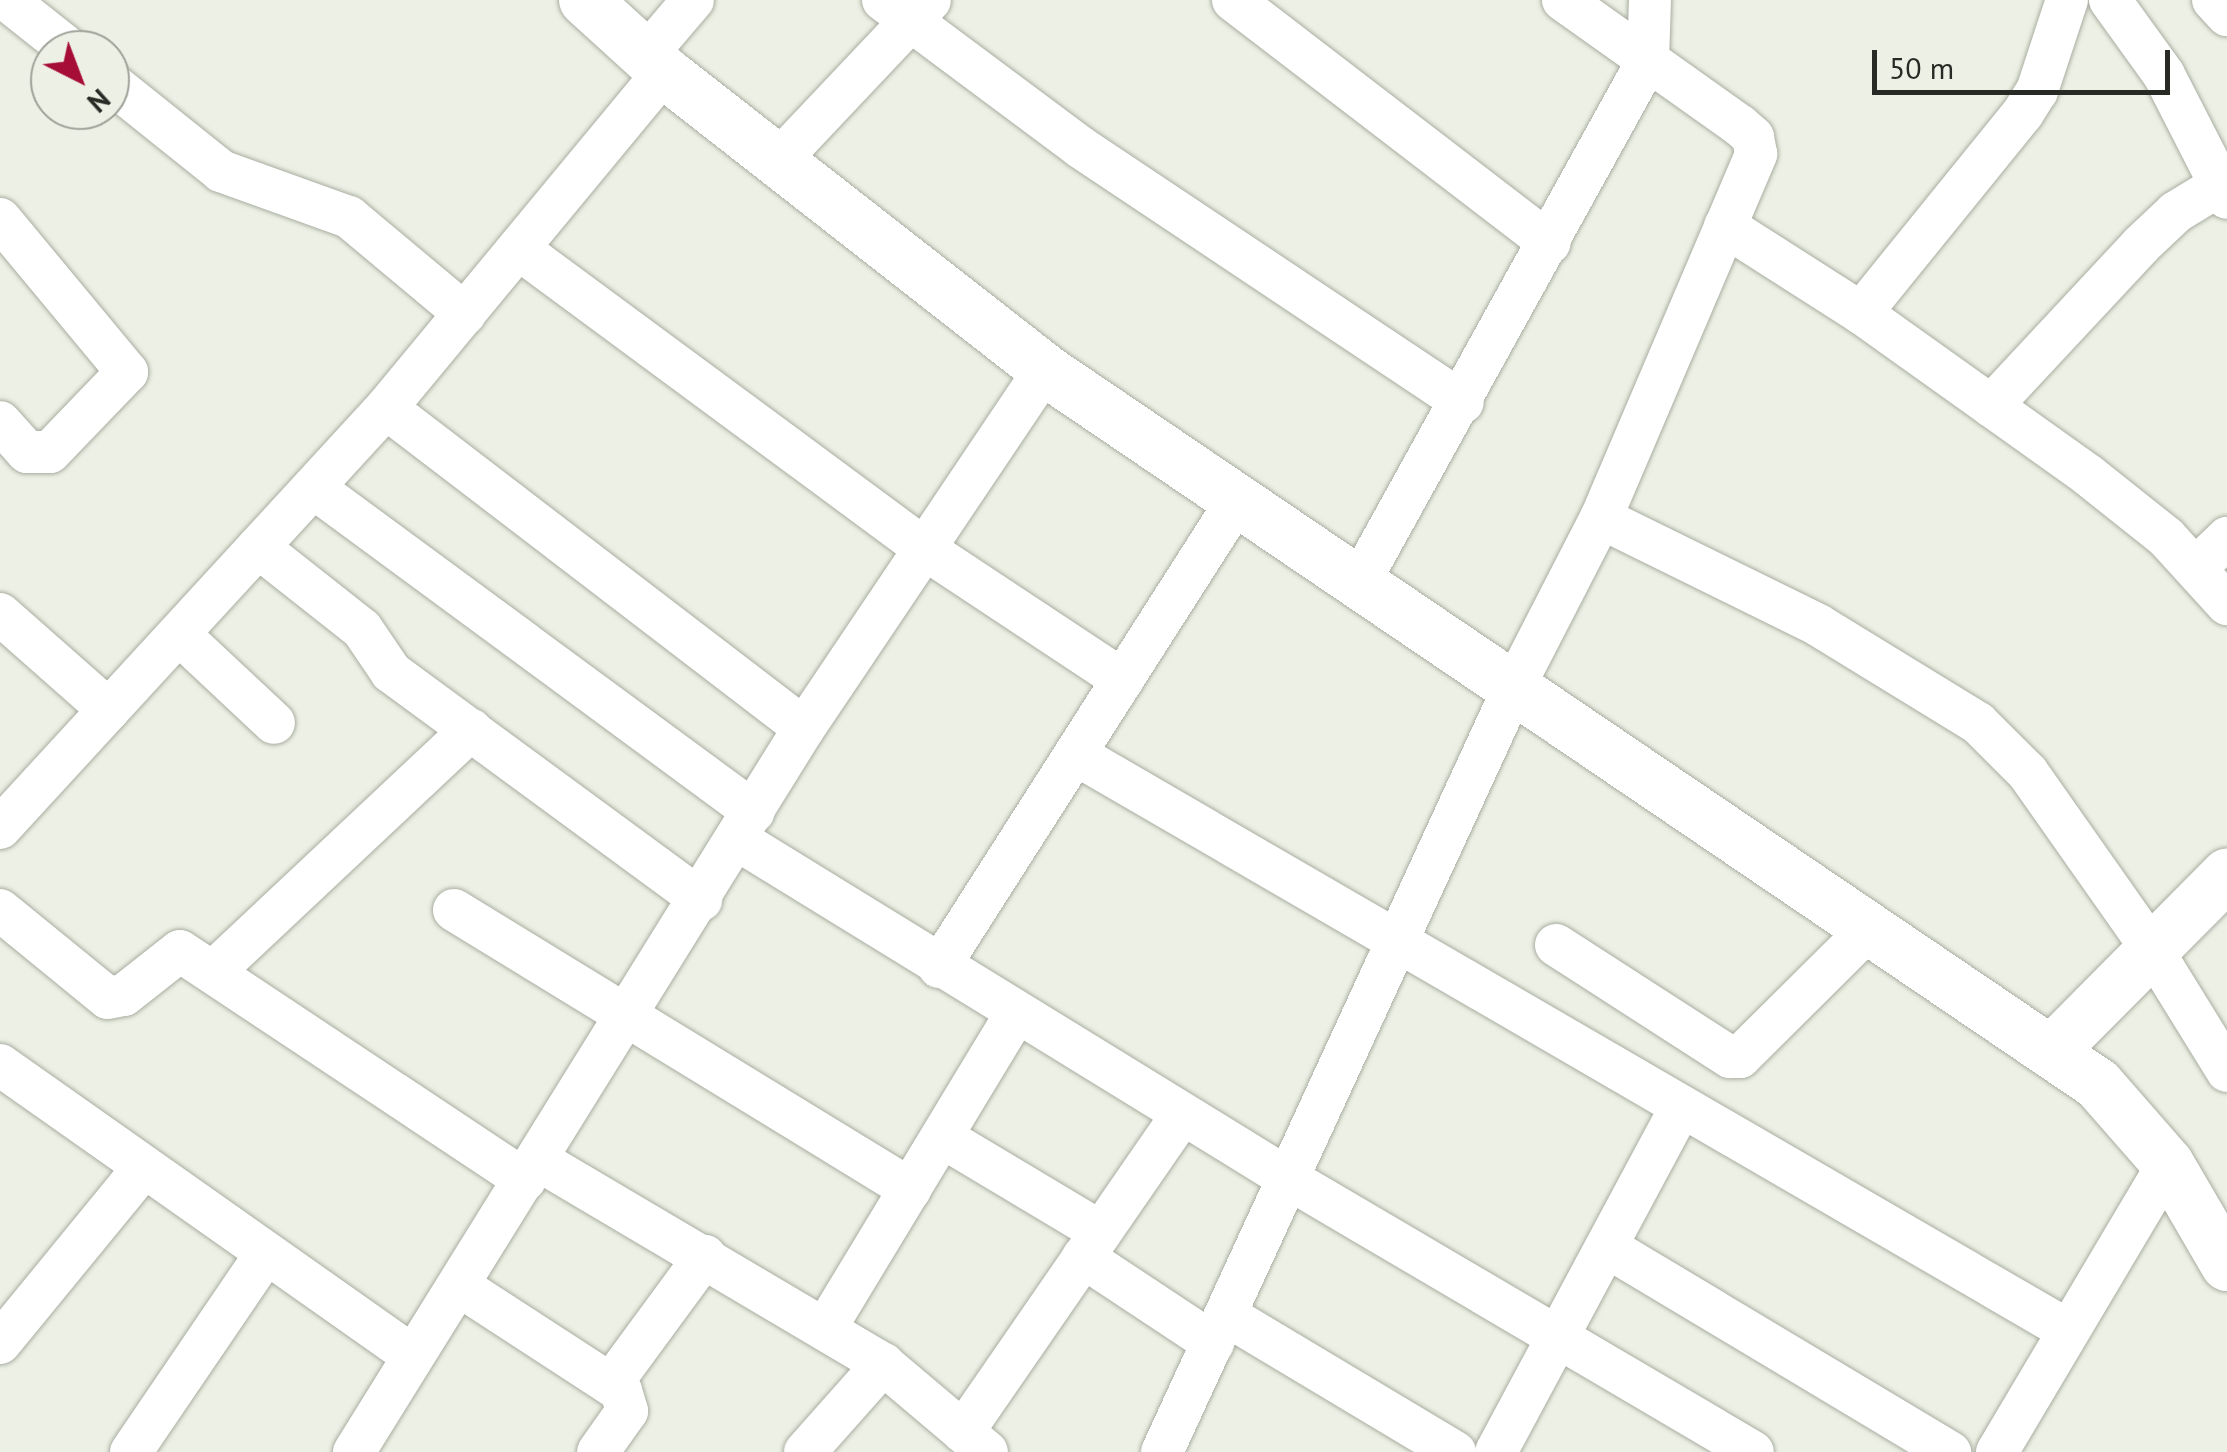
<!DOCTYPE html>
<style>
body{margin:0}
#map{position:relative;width:2227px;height:1452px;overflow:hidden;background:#edf1e5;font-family:"PT Sans",sans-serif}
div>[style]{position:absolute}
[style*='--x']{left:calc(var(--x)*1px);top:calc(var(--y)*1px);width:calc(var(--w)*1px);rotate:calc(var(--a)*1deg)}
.roads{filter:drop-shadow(0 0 2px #a9ada1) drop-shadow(0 0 2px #a9ada1)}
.minor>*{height:42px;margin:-21px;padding:0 21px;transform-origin:21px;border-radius:21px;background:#fff}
.tertiary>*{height:52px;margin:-26px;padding:0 26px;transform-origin:26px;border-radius:26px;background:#fff}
span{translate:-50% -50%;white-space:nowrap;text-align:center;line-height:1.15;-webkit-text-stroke:9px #edf1e5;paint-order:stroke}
.north{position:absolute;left:30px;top:30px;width:100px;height:100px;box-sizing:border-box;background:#edf1e5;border:2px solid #9ea198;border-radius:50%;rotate:138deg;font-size:28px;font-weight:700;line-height:40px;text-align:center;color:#282a25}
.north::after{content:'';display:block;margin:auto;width:35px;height:45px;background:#a60d37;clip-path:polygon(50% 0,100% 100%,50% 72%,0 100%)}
.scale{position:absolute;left:1872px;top:50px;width:298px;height:45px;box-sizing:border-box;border:5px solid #282a25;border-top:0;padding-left:12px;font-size:30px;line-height:35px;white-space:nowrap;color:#282a25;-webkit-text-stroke:8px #edf1e5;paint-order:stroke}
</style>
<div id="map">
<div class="roads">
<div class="minor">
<i style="--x:7;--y:0;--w:80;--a:38.4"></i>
<i style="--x:883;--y:0;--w:246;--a:36.7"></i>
<i style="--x:1080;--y:147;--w:460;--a:33.7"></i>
<i style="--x:1233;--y:0;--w:399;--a:37.5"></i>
<i style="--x:2110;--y:0;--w:92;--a:54.2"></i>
<i style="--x:2164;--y:75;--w:138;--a:62.9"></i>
<i style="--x:2213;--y:0;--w:21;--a:47"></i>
<i style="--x:647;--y:54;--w:71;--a:-49.6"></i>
<i style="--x:110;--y:82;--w:142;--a:38.7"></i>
<i style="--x:221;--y:171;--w:136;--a:19.8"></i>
<i style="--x:349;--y:217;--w:151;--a:39.9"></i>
<i style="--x:778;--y:161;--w:221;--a:-46.6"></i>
<i style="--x:0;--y:219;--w:199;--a:50.3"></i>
<i style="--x:127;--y:372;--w:111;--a:133.9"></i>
<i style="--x:50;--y:452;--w:23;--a:180"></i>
<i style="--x:27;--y:452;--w:40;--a:-132"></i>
<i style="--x:1725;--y:226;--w:161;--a:32.6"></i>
<i style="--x:1861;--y:313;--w:279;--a:35.5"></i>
<i style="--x:2088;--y:475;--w:100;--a:38.5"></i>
<i style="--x:2166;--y:537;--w:91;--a:47.7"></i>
<i style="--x:519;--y:249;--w:505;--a:36.46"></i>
<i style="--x:925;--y:549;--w:237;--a:33.5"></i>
<i style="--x:1861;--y:313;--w:257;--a:-51"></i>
<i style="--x:2023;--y:113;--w:26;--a:-58"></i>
<i style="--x:2037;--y:91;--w:96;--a:-71.8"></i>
<i style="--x:1991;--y:406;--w:220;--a:-47"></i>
<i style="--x:2141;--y:245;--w:48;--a:-43.3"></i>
<i style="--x:2176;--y:212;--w:60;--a:-31.3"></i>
<i style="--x:386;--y:408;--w:526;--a:37.44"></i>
<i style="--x:314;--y:488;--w:546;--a:36.37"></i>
<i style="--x:1601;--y:518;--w:242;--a:26.2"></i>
<i style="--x:1818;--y:625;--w:188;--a:31.5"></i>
<i style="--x:1978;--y:723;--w:71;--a:45"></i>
<i style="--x:2028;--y:773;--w:218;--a:54.9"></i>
<i style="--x:2153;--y:951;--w:141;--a:58.3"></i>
<i style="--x:258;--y:547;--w:132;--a:38.3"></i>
<i style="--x:362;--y:629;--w:52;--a:56"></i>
<i style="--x:391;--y:672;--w:385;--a:36.3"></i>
<i style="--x:2197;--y:567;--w:42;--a:-44"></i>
<i style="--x:1360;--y:581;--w:595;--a:-61.07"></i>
<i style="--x:1648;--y:60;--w:60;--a:-88.1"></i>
<i style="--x:0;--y:614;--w:145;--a:41.4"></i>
<i style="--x:179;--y:634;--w:130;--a:43.1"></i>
<i style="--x:1075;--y:754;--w:1149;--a:30.13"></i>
<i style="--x:0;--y:828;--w:570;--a:-47.42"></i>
<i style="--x:386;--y:408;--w:436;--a:-50.4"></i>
<i style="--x:738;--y:840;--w:647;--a:31.6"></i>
<i style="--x:1289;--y:1179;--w:538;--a:30.47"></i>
<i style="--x:0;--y:910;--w:139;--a:39.2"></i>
<i style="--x:108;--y:998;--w:16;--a:-11"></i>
<i style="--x:124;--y:995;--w:71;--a:-38.2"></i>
<i style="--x:180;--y:951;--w:414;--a:33.6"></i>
<i style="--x:454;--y:910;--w:535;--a:31.46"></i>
<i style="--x:1556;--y:945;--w:207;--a:32.8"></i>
<i style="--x:1730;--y:1057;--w:10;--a:0"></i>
<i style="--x:1740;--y:1057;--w:185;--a:-44.8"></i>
<i style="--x:939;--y:967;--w:555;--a:-57.43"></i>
<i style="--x:213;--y:972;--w:354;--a:-43.2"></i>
<i style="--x:0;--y:1065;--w:505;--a:35.17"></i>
<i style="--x:942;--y:1137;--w:185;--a:30.9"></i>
<i style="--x:538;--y:1160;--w:401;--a:30.6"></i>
<i style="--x:883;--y:1364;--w:136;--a:40.2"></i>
<i style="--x:1607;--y:1247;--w:400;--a:30.9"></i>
<i style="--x:1083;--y:1257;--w:156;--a:33.5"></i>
<i style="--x:461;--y:1287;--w:191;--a:33"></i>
<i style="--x:621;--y:1391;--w:21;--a:73"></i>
<i style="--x:627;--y:1411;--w:50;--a:125.3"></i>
<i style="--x:1226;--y:1315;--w:267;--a:30.9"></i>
<i style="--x:825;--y:1329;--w:368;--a:-58.8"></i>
<i style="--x:0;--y:1343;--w:226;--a:-50.7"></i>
<i style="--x:611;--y:1384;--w:159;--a:-53.7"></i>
<i style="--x:963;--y:1432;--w:386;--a:-55.4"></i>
<i style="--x:131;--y:1452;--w:240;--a:-55.8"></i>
<i style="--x:354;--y:1452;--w:852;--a:-58.14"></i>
<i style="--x:804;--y:728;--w:432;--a:-56.1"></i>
<i style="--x:805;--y:1452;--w:118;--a:-48.4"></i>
<i style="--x:1162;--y:1452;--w:844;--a:-65.29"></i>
<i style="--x:1515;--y:685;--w:188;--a:-62.8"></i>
<i style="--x:1601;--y:518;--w:396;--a:-66.9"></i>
<i style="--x:1756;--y:154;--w:17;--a:-100"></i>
<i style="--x:1753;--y:137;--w:18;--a:-139"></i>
<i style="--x:1739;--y:125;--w:216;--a:-144.6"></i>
<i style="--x:1496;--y:1452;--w:391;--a:-61.8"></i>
<i style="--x:1997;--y:1452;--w:335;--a:-59.3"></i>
</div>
<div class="tertiary">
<i style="--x:585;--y:0;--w:107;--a:42.3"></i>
<i style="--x:664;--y:72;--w:484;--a:38"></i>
<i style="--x:1045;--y:370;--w:1272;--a:34.14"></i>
<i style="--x:2098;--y:1084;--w:106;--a:48.8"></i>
<i style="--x:2168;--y:1164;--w:117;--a:59.7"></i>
<i style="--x:2051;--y:1052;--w:250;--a:-45.2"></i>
</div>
</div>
<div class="north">N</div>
<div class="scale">50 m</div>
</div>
